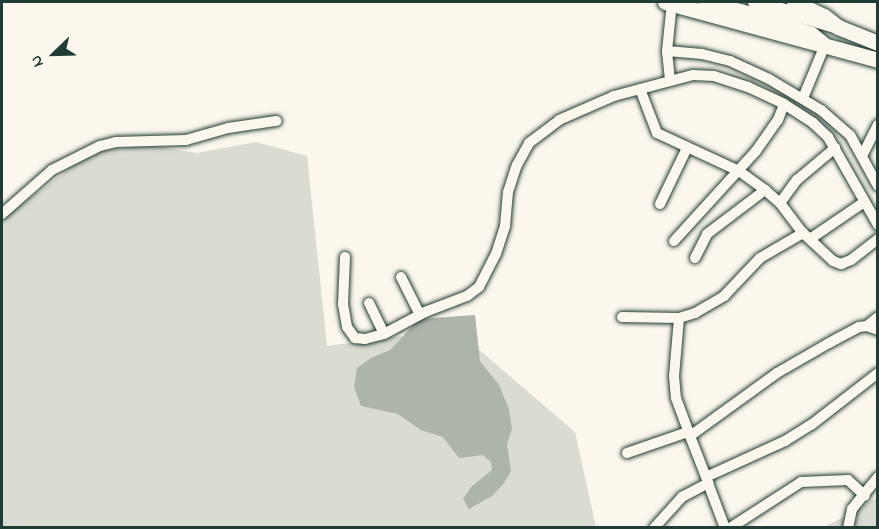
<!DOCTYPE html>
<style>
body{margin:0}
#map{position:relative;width:879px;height:529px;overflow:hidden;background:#fbf7ec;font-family:"Indie Flower",sans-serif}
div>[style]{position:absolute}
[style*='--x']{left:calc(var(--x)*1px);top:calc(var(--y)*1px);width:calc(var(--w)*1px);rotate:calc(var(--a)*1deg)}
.green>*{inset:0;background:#dbdcd1}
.water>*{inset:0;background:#adb4aa}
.roads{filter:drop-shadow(0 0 2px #1f3d34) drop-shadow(0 0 2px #1f3d34)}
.minor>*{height:10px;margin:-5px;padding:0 5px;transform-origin:5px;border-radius:5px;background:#fbf7ec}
.major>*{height:14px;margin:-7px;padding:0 7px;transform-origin:7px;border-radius:7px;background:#fbf7ec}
.highway>*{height:15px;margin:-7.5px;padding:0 7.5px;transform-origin:7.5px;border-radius:7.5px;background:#fbf7ec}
span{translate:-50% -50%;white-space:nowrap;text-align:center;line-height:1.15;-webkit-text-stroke:6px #fbf7ec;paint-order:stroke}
.frame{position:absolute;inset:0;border:3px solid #1f3d34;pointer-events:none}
.north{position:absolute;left:24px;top:24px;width:60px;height:60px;-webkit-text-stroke:4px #fbf7ec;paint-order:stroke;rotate:247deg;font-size:16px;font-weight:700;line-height:24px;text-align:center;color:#1f3d34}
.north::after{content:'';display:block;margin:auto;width:21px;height:27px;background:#1f3d34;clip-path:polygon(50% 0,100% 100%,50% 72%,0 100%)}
</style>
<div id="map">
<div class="green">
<i style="clip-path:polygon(256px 142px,307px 156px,327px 346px,455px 329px,575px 432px,596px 527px,2px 528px,2px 220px,91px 152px,149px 145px,197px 153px)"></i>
<i style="clip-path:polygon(877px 498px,877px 527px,825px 527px)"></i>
</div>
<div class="water">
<i style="clip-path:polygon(475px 315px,480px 361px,499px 385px,509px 409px,512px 429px,507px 444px,511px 471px,504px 483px,492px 496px,469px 509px,463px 499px,471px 487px,492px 470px,491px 462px,483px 455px,459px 458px,443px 437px,421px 430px,398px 414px,361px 406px,354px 387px,357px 368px,371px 358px,390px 350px,419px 319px)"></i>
</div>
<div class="roads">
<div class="minor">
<i style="--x:667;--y:51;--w:48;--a:-84.1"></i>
<i style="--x:670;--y:80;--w:29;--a:-96"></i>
<i style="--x:667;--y:51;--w:35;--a:5"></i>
<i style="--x:702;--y:54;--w:29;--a:14"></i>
<i style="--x:730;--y:61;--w:43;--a:24.8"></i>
<i style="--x:769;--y:79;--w:61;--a:30.8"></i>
<i style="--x:821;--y:110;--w:38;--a:41"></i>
<i style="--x:850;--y:135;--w:58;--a:61.2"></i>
<i style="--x:640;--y:89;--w:47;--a:68.9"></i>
<i style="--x:657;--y:133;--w:90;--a:24.9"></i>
<i style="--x:739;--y:171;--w:32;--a:36"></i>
<i style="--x:765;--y:190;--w:20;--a:41"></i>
<i style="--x:780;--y:203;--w:38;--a:53"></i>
<i style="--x:803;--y:233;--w:41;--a:43"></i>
<i style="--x:833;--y:261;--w:9;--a:21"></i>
<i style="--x:841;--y:264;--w:11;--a:-22"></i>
<i style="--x:851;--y:260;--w:34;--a:-38"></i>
<i style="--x:803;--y:98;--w:57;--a:-67.5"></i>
<i style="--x:862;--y:156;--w:35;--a:-63"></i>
<i style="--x:780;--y:203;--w:29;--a:-54"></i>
<i style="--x:797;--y:180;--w:50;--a:-40.1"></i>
<i style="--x:660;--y:204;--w:62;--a:-64.3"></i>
<i style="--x:2;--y:214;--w:67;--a:-41.3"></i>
<i style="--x:52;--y:170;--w:54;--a:-26.6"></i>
<i style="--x:100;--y:146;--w:16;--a:-14"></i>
<i style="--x:116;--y:142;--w:70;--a:-1.6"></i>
<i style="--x:186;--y:140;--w:44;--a:-15.9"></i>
<i style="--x:228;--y:128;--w:49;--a:-8.3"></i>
<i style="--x:810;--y:239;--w:65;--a:-34.4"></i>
<i style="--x:674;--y:241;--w:122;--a:-47.7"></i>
<i style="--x:756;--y:151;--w:38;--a:-55"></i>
<i style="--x:778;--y:120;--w:17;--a:-69"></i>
<i style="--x:345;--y:257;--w:47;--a:92.4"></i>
<i style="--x:343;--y:304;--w:23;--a:80"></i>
<i style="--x:347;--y:327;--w:14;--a:54"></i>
<i style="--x:355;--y:338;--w:10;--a:6"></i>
<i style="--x:365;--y:339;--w:20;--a:-15"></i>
<i style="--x:384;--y:334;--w:47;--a:-28.2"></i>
<i style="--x:425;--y:312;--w:45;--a:-20.9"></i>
<i style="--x:467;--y:296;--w:15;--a:-37"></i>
<i style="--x:479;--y:287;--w:37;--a:-63"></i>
<i style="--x:496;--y:254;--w:29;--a:-72"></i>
<i style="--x:505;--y:226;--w:34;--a:-85"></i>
<i style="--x:508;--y:192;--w:28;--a:-72"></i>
<i style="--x:517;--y:165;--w:25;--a:-61"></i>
<i style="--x:529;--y:143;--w:38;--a:-37"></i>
<i style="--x:559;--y:120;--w:60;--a:-23.6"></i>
<i style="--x:614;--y:96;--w:82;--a:-14.9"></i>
<i style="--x:693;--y:75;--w:21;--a:3"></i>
<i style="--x:714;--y:76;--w:36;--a:18"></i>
<i style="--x:748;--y:87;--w:40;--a:25"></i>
<i style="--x:784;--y:104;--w:35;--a:33"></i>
<i style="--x:813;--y:123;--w:21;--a:43"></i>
<i style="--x:828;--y:137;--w:101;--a:60.4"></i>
<i style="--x:695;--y:258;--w:27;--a:-63"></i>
<i style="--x:707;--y:234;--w:73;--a:-37.2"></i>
<i style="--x:401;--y:277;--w:42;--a:63.4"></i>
<i style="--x:369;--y:303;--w:34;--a:64"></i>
<i style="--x:622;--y:317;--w:57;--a:1"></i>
<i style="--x:679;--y:318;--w:17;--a:-17"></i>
<i style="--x:695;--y:313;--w:34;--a:-30"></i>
<i style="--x:724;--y:296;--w:52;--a:-46.5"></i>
<i style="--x:760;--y:258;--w:50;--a:-30.2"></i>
<i style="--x:679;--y:318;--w:58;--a:94.9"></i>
<i style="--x:674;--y:376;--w:22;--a:85"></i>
<i style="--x:676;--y:398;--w:40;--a:69.8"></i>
<i style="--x:690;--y:436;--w:107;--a:-35.9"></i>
<i style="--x:777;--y:373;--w:60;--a:-30"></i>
<i style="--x:829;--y:343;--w:34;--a:-28"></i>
<i style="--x:859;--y:327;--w:8;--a:-7"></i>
<i style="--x:867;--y:326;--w:12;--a:20"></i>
<i style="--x:867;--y:326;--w:14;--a:-39"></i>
<i style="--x:690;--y:436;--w:44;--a:68.7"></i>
<i style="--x:706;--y:477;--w:87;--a:-24.5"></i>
<i style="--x:785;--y:441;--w:31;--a:-32"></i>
<i style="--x:811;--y:425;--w:85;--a:-37.8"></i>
<i style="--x:627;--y:453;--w:65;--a:-19"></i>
<i style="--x:654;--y:528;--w:42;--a:-47.9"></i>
<i style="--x:682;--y:497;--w:30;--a:-28"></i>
<i style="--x:708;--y:483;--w:48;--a:69.3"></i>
<i style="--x:730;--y:528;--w:85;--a:-32.9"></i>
<i style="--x:801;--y:482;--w:47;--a:-2.4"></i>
<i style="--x:848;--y:480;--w:23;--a:43"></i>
<i style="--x:848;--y:528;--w:19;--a:-78"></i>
<i style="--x:852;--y:509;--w:41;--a:-50.9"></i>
</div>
<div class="major">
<i style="--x:705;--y:2;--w:61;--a:14.3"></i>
<i style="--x:764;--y:17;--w:51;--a:19.5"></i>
<i style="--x:812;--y:34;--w:17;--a:40"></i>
<i style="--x:755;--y:2;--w:87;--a:16.8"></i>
</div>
<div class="highway">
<i style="--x:665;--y:2;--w:221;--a:15.2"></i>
<i style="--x:794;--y:2;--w:33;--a:25"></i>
<i style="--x:824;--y:16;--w:18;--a:38"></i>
<i style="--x:838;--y:27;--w:43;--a:21.8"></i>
</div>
</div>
<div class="frame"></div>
<div class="north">N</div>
</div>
